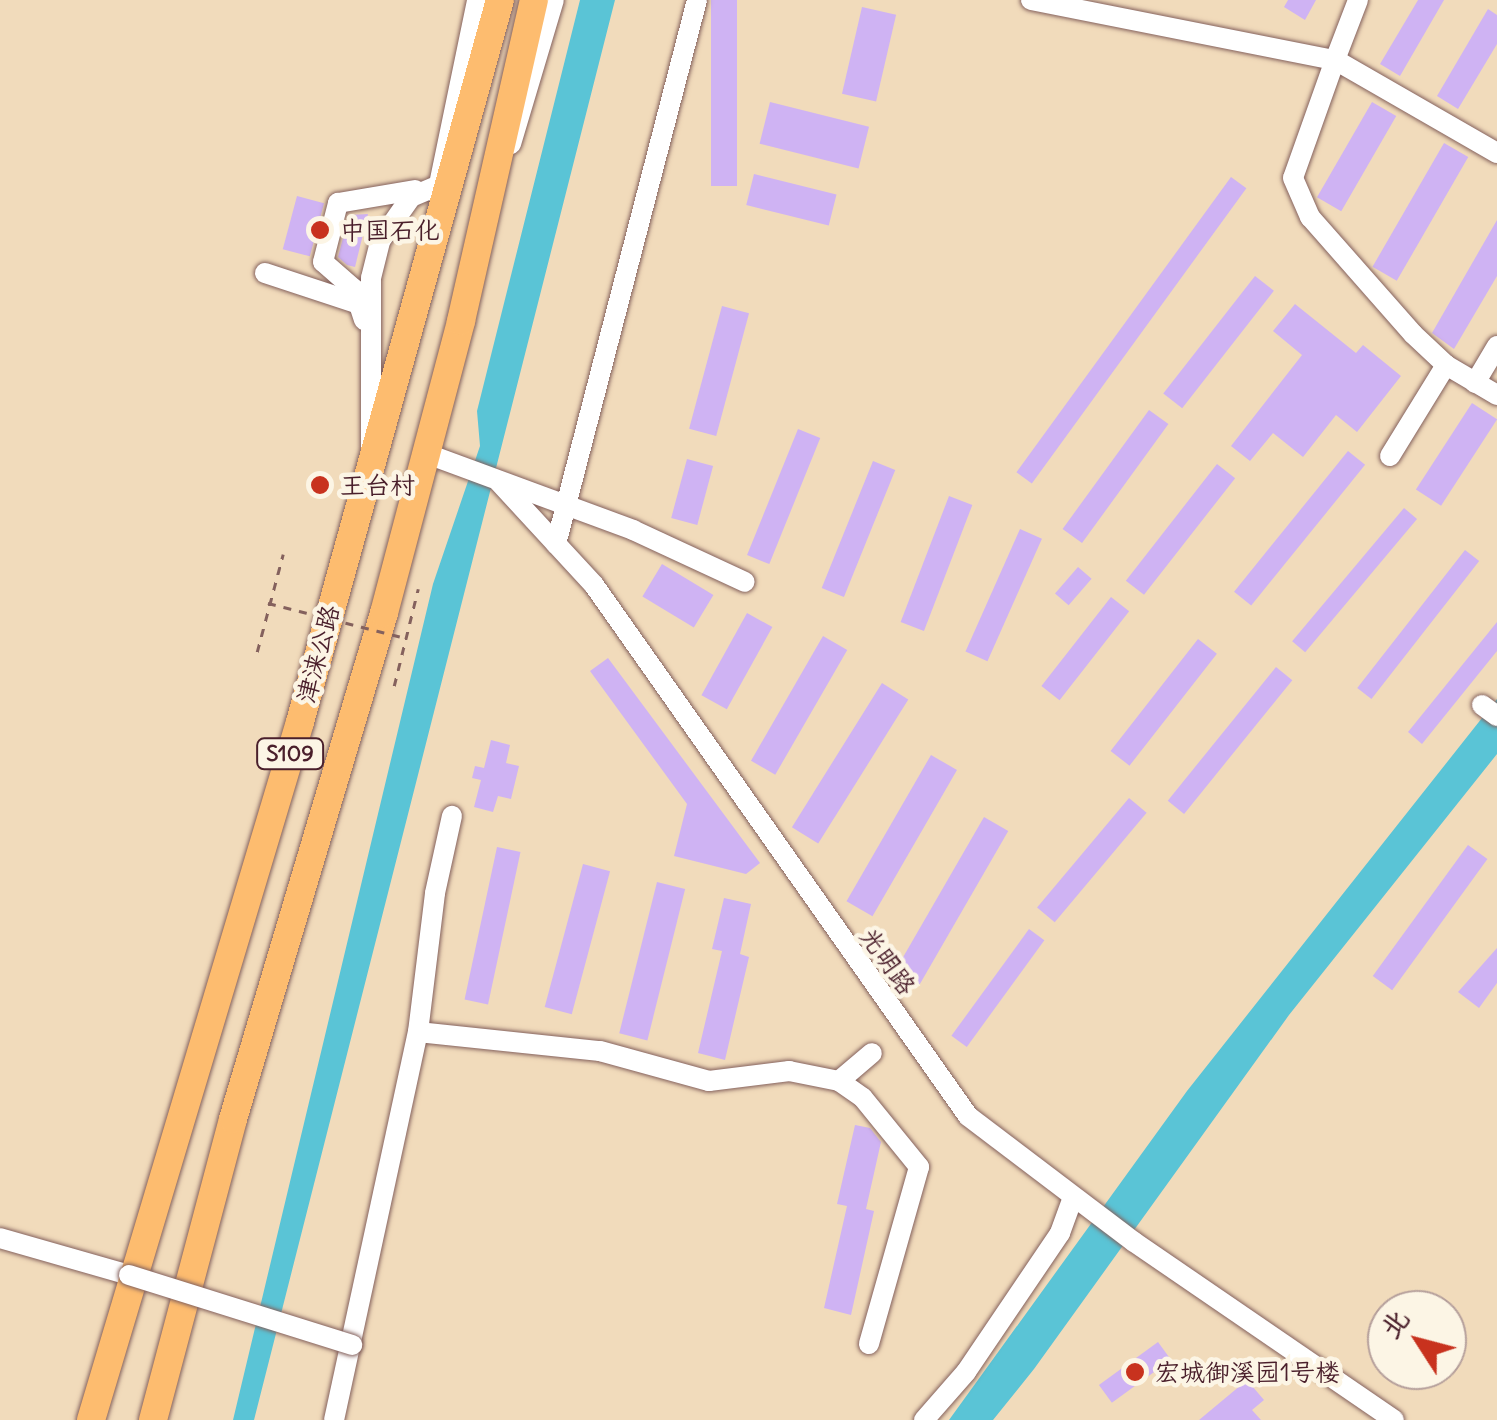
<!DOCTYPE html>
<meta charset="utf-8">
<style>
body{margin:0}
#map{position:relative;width:1497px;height:1420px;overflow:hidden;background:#f1dbbb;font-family:Delius,"LXGW WenKai TC",sans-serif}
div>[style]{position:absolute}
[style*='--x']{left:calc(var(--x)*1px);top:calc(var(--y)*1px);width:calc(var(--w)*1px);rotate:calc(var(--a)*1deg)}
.water>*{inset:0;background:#5ac4d6}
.building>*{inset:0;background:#cfb3f3;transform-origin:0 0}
.path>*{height:2.5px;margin-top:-1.25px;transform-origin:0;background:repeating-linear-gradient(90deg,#84615d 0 8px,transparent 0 16px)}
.roads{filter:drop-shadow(0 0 2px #84615d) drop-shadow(0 0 2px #84615d)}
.minor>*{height:20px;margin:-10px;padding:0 10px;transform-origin:10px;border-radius:10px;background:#fff}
.highway>*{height:28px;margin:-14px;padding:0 14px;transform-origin:14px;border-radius:14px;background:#fdbc6f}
.path-bridge>*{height:2.5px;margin-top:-1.25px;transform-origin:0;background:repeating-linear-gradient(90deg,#84615d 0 8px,transparent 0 16px)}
.bridges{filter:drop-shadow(0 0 2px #84615d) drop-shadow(0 0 2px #84615d)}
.minor-bridge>*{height:20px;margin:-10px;padding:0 10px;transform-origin:10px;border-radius:10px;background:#fff}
.dots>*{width:28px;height:28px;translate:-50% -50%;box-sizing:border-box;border:5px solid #fcf5e5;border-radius:50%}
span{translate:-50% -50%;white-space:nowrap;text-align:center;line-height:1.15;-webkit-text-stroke:9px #fcf5e5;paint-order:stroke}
.shield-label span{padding:2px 8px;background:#fcf5e5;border:2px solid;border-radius:8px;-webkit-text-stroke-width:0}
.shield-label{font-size:22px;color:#4a1f2b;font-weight:700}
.poi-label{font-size:25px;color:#4a1f2b}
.left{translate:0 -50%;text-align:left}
.street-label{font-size:25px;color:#4a1f2b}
.north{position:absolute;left:1367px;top:1290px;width:100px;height:100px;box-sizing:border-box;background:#fcf5e5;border:2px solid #b59f9b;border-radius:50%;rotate:306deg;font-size:28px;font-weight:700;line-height:40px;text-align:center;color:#4a1f2b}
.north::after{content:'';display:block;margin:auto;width:35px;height:45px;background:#c8321e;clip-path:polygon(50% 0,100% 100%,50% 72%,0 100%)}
</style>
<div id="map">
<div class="water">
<i style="clip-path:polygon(580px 0,615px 0,254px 1420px,233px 1420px,433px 584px,480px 446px,477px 411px)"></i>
<i style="clip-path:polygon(1497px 699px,1497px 754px,1289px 1015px,1034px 1369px,993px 1420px,949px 1420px,1187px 1091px)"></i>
</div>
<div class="building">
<i style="left:711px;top:0;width:26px;height:186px"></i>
<i style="clip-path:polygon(1288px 0,1316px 0,1305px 20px,1284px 7px)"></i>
<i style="clip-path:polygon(1418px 0,1444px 0,1400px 76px,1380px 64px)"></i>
<i style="left:862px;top:7px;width:35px;height:89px;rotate:13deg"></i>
<i style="clip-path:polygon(1488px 9px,1497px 15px,1497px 44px,1458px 109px,1437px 96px)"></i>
<i style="left:770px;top:102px;width:102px;height:43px;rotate:14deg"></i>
<i style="left:1372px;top:102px;width:28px;height:110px;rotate:30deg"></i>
<i style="left:1444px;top:143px;width:28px;height:143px;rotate:30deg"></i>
<i style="left:754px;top:174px;width:85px;height:32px;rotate:14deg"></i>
<i style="left:1231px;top:177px;width:19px;height:365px;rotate:36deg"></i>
<i style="left:297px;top:196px;width:28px;height:55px;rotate:15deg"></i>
<i style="clip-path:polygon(368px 214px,355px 267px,347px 265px,338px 257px,349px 215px)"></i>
<i style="clip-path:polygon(1497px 220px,1497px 276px,1454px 349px,1432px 333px)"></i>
<i style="left:1255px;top:276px;width:24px;height:149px;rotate:38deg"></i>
<i style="clip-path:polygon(1295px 304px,1356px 353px,1363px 345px,1401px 376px,1357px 432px,1336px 415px,1303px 457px,1273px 433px,1250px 461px,1231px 446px,1302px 355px,1273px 331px)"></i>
<i style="left:722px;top:306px;width:28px;height:127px;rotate:15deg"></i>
<i style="left:1472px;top:403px;width:30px;height:103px;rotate:33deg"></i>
<i style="left:1149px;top:410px;width:24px;height:147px;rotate:36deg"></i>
<i style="left:798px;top:429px;width:24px;height:136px;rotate:22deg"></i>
<i style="left:1348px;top:451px;width:22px;height:181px;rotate:39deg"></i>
<i style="left:687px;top:459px;width:27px;height:61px;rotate:15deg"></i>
<i style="left:873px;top:461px;width:24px;height:137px;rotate:22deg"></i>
<i style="left:1217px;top:464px;width:23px;height:148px;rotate:38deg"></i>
<i style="left:949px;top:496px;width:25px;height:135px;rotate:21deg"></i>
<i style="left:1404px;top:508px;width:17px;height:174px;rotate:40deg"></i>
<i style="left:1020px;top:529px;width:24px;height:134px;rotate:24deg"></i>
<i style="left:1465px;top:550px;width:18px;height:175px;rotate:38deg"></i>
<i style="left:662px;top:564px;width:60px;height:38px;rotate:31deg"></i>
<i style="left:1078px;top:567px;width:18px;height:35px;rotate:41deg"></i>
<i style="left:1111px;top:597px;width:23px;height:113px;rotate:38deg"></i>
<i style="left:747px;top:613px;width:29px;height:94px;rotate:29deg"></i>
<i style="clip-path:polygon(1497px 622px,1497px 651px,1422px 744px,1408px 732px)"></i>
<i style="left:823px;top:636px;width:28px;height:144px;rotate:30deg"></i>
<i style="left:1198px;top:639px;width:24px;height:142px;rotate:38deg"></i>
<i style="clip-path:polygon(608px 658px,760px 863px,746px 874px,674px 856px,687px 804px,590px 671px)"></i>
<i style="left:1276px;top:667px;width:21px;height:172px;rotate:39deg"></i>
<i style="left:882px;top:683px;width:31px;height:170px;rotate:32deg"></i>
<i style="clip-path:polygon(491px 740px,510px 745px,506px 763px,519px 766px,511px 799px,498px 796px,493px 812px,474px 807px,481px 780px,472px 778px,475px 766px,484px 768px)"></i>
<i style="left:931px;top:755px;width:30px;height:169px;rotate:30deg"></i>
<i style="left:1129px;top:798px;width:23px;height:143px;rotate:40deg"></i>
<i style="left:984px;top:817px;width:28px;height:177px;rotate:30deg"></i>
<i style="left:1468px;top:845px;width:24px;height:162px;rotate:36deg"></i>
<i style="left:497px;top:847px;width:24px;height:156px;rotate:12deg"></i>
<i style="left:583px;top:864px;width:28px;height:148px;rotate:15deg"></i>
<i style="left:657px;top:882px;width:29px;height:156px;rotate:14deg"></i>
<i style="clip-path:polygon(724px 898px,751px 904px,740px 954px,749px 957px,725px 1060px,698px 1053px,722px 951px,712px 949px)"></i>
<i style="left:1029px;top:929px;width:19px;height:132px;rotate:36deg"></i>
<i style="clip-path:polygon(1497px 948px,1497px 983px,1479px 1008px,1458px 992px)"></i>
<i style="clip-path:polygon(855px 1125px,870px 1128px,881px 1142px,866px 1209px,874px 1211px,851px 1315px,824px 1308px,847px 1206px,837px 1204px)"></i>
<i style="left:1158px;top:1342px;width:22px;height:73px;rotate:54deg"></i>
<i style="clip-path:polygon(1247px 1380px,1264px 1400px,1252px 1410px,1261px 1420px,1199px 1420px)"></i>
</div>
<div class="path">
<i style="--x:257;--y:652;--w:101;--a:-75.1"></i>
<i style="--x:394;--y:686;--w:100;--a:-76.1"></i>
</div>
<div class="roads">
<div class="minor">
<i style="--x:1031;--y:0;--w:310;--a:11.2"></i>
<i style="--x:1335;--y:60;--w:64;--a:-69"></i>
<i style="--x:511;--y:144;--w:150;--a:-73.4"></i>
<i style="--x:1497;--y:153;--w:187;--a:-150.1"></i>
<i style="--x:1335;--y:60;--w:125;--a:109.6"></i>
<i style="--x:1293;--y:178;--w:43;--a:66.4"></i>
<i style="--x:1310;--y:217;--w:156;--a:48.6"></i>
<i style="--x:1413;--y:334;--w:45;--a:43.2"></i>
<i style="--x:1446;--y:365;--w:59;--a:30.5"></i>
<i style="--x:437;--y:194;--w:198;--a:-78.3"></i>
<i style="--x:265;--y:273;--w:99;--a:18.3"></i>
<i style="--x:364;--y:320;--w:33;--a:-108"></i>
<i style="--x:354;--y:289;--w:41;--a:-138.9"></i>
<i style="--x:323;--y:262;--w:61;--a:-75.7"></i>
<i style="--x:338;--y:203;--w:78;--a:-9.6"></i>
<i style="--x:1475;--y:383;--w:43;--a:-59.3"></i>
<i style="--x:371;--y:447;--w:169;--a:-90"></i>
<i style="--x:371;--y:278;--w:38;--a:-76"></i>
<i style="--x:380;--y:241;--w:54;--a:-54.8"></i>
<i style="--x:411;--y:197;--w:43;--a:-23"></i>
<i style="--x:425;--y:453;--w:222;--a:20.3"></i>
<i style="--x:633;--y:530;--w:123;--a:24.9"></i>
<i style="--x:1390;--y:456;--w:107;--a:-58.4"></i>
<i style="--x:499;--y:482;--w:140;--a:47.3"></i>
<i style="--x:594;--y:585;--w:649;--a:54.84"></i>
<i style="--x:968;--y:1116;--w:208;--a:37.2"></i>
<i style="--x:1134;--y:1242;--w:315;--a:34.4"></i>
<i style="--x:556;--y:544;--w:562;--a:-75.47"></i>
<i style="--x:1482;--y:705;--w:19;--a:36"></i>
<i style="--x:418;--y:1032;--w:183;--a:6"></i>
<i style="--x:600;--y:1051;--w:113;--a:15.4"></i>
<i style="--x:709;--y:1081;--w:81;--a:-7.1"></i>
<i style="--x:789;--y:1071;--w:51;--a:11.3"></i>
<i style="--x:839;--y:1081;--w:29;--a:35"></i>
<i style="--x:863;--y:1098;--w:89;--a:50.9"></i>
<i style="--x:919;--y:1167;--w:184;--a:105.8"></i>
<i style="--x:839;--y:1081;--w:43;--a:-40.3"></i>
<i style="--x:0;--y:1238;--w:134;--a:16"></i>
<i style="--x:334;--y:1420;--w:397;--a:-77.8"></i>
<i style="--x:418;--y:1032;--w:140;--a:-83"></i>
<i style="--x:435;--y:893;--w:79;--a:-77.6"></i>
<i style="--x:924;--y:1420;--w:64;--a:-48.8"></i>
<i style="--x:966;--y:1372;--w:168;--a:-55.9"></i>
<i style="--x:1060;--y:1233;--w:37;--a:-70"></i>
</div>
<div class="highway">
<i style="--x:91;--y:1420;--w:729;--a:-73.33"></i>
<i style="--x:300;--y:722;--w:749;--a:-74.52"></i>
<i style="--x:153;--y:1420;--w:311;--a:-75.1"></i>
<i style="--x:233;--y:1119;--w:528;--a:-73.38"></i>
<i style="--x:384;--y:613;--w:302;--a:-75.2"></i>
<i style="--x:461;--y:321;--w:329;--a:-77.2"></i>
</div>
</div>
<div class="path-bridge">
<i style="--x:268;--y:603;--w:141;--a:14.3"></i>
</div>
<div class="bridges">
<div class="minor-bridge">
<i style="--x:129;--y:1275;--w:234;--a:17.4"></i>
</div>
</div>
<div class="dots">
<i style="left:320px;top:230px;background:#c8321e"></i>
<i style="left:320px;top:485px;background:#c8321e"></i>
<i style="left:1135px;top:1372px;background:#c8321e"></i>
</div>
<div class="shield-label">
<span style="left:290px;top:754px">S109</span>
</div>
<div class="poi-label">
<span class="left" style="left:340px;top:230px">中国石化</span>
<span class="left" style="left:340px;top:485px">王台村</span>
<span class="left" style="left:1155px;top:1372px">宏城御溪园1号楼</span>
</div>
<div class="street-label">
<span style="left:318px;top:654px;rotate:-75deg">津涞公路</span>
<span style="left:888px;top:961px;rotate:55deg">光明路</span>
</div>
<div class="north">北</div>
</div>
